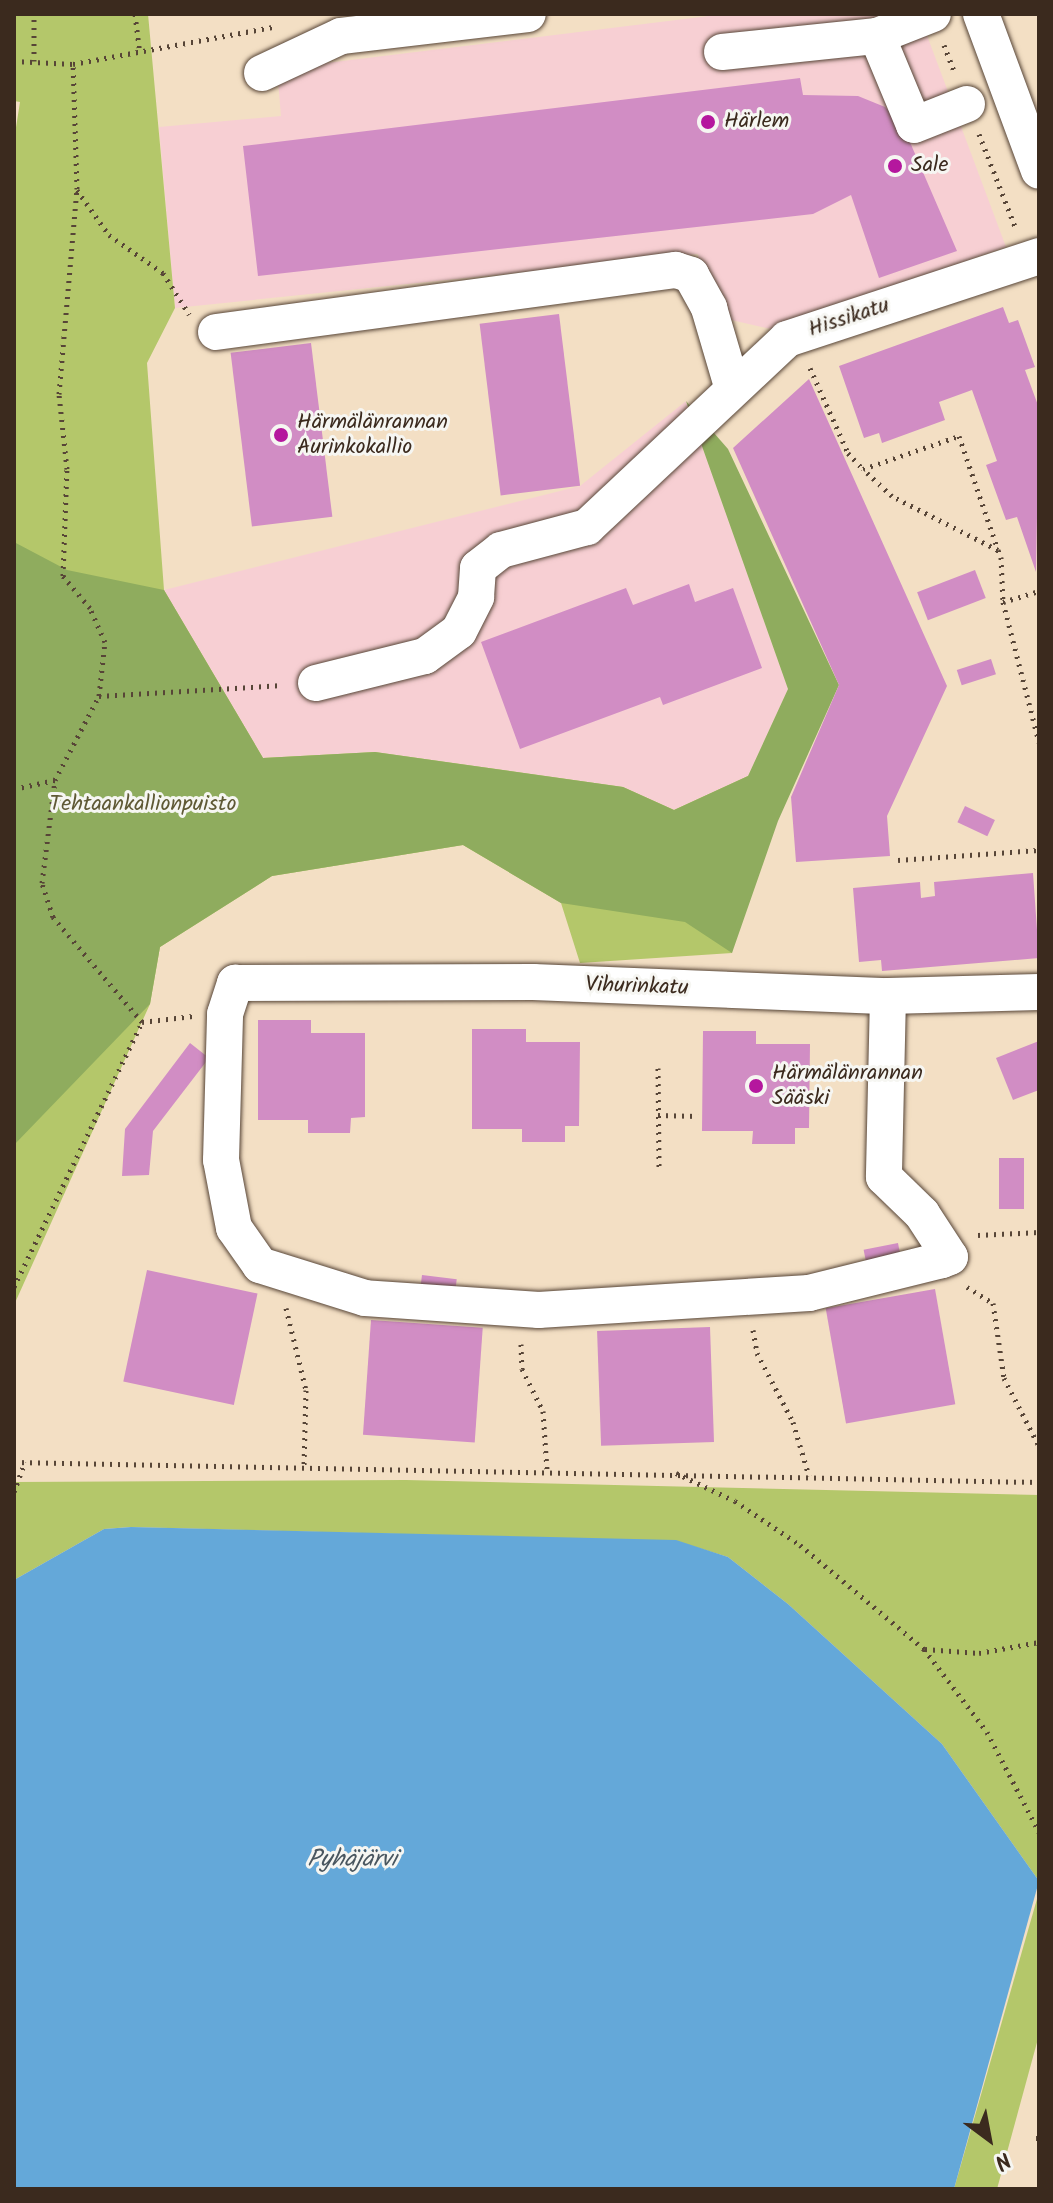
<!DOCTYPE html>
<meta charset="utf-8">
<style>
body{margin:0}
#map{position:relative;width:1053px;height:2203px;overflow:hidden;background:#f3dfc4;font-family:Kalam,sans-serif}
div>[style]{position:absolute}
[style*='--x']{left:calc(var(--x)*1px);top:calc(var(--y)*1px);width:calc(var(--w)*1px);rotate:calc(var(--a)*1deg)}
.built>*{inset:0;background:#f7cfd3}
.green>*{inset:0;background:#b4c76a}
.forest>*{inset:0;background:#8fac5e}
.water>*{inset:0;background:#64a8d9}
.building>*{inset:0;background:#d18dc4;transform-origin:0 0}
.path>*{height:5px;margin-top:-2.5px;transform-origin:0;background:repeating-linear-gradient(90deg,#574537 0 2px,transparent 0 8px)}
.roads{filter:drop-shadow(0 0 2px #574537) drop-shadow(0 0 2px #574537)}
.minor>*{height:36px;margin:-18px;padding:0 18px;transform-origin:18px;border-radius:18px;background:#fff}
.dots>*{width:22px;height:22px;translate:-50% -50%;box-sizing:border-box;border:4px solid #f6f6f2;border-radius:50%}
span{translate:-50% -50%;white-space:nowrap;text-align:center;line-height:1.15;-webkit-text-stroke:6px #f6f6f2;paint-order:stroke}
.poi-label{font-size:22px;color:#3b2a1e}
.left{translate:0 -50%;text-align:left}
.street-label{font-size:22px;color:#3b2a1e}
.park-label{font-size:22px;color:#5f5935}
.water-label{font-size:24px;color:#49565f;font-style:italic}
.frame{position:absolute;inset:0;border:16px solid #3b2a1e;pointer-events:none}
.north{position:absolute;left:949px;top:2099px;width:80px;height:80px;-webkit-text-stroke:6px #f6f6f2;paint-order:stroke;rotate:148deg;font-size:22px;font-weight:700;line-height:32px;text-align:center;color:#3b2a1e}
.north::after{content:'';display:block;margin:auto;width:28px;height:36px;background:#3b2a1e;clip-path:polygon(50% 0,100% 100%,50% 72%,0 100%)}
</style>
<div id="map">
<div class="built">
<i style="clip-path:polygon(725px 14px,919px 14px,1006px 247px,771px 329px,705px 314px,698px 254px,175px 308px,159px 127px,281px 116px,277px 69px)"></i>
<i style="clip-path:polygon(686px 401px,788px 689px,748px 776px,674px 810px,623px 787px,375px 752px,263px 758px,164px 590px,580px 486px)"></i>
</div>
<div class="green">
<i style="clip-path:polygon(14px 14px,148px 14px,175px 308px,147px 363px,164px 590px,263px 758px,375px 752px,623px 787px,674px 810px,748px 776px,732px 953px,580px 963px,561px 903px,463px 845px,272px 876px,160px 947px,150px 1004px,14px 1305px,14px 140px,20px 102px,14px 101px)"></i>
<i style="clip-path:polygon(406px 1480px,1039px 1495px,1039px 1881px,942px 1744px,788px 1604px,728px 1557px,676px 1541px,130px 1527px,104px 1529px,14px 1580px,14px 1482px)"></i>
<i style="clip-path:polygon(1039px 1892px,1039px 2035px,997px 2189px,954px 2189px)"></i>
</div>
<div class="forest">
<i style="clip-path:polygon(686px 401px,728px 449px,839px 685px,778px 821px,732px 953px,685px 922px,561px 903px,463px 845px,272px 876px,160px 947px,150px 1004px,14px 1145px,14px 542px,67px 570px,164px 590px,263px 758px,375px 752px,623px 787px,674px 810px,748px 776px,788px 689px)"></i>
</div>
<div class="water">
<i style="clip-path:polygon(131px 1527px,676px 1540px,728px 1557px,788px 1604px,942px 1744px,1039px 1881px,954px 2189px,14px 2189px,14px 1580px,104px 1529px)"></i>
</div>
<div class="building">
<i style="clip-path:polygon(800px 78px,803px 95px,858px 96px,885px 107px,903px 126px,957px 251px,879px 278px,851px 195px,813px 214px,258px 276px,243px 146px)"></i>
<i style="clip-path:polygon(1003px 307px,1009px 323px,1018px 320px,1035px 367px,1025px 370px,1039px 408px,1036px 572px,1017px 517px,1006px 520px,986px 465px,997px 461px,972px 390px,939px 402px,945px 420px,882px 443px,879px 433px,864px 438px,839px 366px)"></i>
<i style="left:559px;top:314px;width:173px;height:80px;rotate:83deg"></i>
<i style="left:311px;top:343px;width:175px;height:81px;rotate:83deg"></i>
<i style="clip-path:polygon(809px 379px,947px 686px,887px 816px,890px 856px,796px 862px,791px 797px,839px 685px,733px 448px)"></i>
<i style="left:975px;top:570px;width:30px;height:62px;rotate:69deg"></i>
<i style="clip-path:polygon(689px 584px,695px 602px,733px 588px,762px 668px,663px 705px,660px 697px,520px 749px,481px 642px,626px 588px,633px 605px)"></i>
<i style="left:991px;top:659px;width:16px;height:36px;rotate:72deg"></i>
<i style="left:965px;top:806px;width:33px;height:18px;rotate:25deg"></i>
<i style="clip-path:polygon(1033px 873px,1039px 958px,882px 971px,881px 960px,859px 962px,853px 888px,920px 882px,921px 898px,935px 896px,934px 882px)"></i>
<i style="clip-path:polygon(258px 1020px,311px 1020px,311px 1033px,365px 1033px,365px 1117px,351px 1118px,350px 1133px,308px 1133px,308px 1120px,258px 1120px)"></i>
<i style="clip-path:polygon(472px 1029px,526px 1029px,526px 1042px,580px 1042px,579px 1126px,565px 1126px,565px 1142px,522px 1142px,522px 1129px,472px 1129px)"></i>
<i style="clip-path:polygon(703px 1031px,756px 1031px,756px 1044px,810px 1044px,809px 1128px,795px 1128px,795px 1144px,752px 1144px,753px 1131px,702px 1131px)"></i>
<i style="clip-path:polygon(1039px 1041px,1039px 1090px,1013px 1100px,996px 1058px)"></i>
<i style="clip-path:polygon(190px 1043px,209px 1058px,153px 1131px,149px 1175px,122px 1176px,125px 1129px)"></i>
<i style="left:999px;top:1158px;width:25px;height:51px"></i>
<i style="left:898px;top:1243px;width:16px;height:35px;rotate:79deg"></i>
<i style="left:147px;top:1270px;width:113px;height:114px;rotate:12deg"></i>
<i style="left:422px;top:1275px;width:35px;height:17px;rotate:7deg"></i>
<i style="left:935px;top:1289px;width:117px;height:111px;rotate:80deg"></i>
<i style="left:371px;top:1320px;width:112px;height:115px;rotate:4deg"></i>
<i style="left:710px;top:1327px;width:115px;height:113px;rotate:88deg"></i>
</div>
<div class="path">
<i style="--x:135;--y:14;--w:34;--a:83"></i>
<i style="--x:944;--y:45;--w:30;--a:69"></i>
<i style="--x:14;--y:61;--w:59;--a:2.9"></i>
<i style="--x:73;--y:64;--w:203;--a:-10.5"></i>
<i style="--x:34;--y:61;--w:47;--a:-90"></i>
<i style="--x:979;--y:134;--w:102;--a:68.7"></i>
<i style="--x:77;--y:190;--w:55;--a:54.6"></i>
<i style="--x:109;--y:235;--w:66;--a:35.1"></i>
<i style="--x:163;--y:273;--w:49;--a:57.6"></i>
<i style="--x:810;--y:368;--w:93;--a:65.9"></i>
<i style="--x:848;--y:453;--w:22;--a:47"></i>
<i style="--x:998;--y:550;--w:119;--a:-153"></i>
<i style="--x:892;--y:496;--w:40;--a:-137"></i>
<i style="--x:863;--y:469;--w:102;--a:-19"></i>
<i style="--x:959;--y:436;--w:120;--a:71.1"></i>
<i style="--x:998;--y:550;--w:8;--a:67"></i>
<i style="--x:1001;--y:557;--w:45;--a:87.5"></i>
<i style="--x:1003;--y:602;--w:38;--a:-17"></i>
<i style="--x:1003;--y:602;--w:145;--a:75.6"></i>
<i style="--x:99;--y:696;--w:184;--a:-3.4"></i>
<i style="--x:14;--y:789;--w:42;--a:-12.4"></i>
<i style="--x:898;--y:860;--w:141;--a:-4.1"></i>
<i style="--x:142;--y:1022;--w:51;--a:-6.7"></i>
<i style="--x:658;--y:1068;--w:102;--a:89.4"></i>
<i style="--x:658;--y:1115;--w:40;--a:1.4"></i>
<i style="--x:978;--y:1235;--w:61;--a:-2.8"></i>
<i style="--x:14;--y:1287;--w:294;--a:-64.2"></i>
<i style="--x:142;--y:1022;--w:138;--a:-130.3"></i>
<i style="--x:53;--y:917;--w:36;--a:-108"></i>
<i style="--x:42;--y:883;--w:104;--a:-82.8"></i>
<i style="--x:55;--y:780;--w:95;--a:-62.4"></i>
<i style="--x:99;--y:696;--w:54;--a:-83.7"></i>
<i style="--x:105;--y:642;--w:37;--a:-114"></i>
<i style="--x:90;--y:608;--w:42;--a:-130.2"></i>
<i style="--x:63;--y:576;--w:107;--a:-87.9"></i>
<i style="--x:67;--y:469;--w:75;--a:-96.1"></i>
<i style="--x:59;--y:394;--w:206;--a:-85"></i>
<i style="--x:77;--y:189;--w:125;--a:-91.8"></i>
<i style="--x:967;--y:1287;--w:31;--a:32"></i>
<i style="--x:993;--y:1303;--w:76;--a:81.7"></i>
<i style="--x:1004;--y:1378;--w:76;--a:62.8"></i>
<i style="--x:286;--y:1308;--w:84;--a:76.3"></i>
<i style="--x:306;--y:1390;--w:76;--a:91.5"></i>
<i style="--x:753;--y:1330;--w:23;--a:80"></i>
<i style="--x:757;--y:1353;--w:78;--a:62.4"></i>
<i style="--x:793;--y:1422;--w:56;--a:73.5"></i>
<i style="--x:521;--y:1344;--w:25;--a:88"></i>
<i style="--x:522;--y:1369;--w:47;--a:63.4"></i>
<i style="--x:543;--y:1411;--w:58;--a:86.1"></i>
<i style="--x:14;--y:1462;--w:1025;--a:1.12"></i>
<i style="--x:676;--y:1473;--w:65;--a:25.4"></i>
<i style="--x:735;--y:1501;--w:78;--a:34.1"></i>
<i style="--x:800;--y:1545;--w:162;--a:40"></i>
<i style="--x:924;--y:1649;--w:104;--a:52.8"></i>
<i style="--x:987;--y:1732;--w:113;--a:62.5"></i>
<i style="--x:14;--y:1492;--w:32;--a:-70"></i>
<i style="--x:925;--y:1649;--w:54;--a:4.2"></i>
<i style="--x:979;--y:1653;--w:61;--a:-10.4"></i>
<i style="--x:1036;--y:2138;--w:3;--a:0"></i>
</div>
<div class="roads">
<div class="minor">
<i style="--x:981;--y:14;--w:167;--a:69.7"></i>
<i style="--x:877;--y:36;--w:96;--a:67.4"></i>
<i style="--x:914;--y:125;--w:57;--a:-21.6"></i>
<i style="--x:722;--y:52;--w:156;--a:-5.9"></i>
<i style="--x:877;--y:36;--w:60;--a:-21.4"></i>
<i style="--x:262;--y:73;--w:87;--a:-25.1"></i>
<i style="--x:341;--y:36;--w:188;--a:-6.7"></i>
<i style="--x:216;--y:332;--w:464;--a:-7.7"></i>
<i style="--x:676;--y:270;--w:16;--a:18"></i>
<i style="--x:691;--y:275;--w:38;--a:61"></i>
<i style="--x:709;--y:308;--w:81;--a:73.6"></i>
<i style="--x:316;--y:683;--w:112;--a:-13.9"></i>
<i style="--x:425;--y:656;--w:42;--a:-36.3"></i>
<i style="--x:459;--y:631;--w:38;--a:-63"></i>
<i style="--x:476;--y:597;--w:29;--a:-86"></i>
<i style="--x:478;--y:568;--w:29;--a:-38"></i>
<i style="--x:501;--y:550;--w:89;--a:-15"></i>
<i style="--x:587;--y:527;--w:274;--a:-43.2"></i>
<i style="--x:787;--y:339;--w:265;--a:-18.2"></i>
<i style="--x:888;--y:996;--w:181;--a:91.3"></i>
<i style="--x:884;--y:1177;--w:53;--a:44.2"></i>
<i style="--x:922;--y:1214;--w:51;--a:56.9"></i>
<i style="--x:950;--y:1257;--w:9;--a:159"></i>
<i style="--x:942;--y:1260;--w:137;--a:166.1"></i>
<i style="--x:809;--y:1293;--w:271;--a:176.4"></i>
<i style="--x:539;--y:1310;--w:174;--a:-176.1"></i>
<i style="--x:365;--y:1298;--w:110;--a:-162.6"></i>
<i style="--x:260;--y:1265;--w:45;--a:-125.1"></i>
<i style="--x:234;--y:1228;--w:69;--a:-100.8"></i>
<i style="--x:221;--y:1160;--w:146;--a:-88.4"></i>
<i style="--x:225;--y:1014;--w:33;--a:-72"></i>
<i style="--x:235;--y:983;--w:298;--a:-0.2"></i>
<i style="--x:533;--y:982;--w:355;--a:2.3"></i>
<i style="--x:888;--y:996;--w:151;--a:-1.5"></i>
</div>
</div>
<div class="dots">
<i style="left:708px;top:122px;background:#b5179e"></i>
<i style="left:895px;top:166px;background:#b5179e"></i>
<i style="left:281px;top:435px;background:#b5179e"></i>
<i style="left:756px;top:1086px;background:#b5179e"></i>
</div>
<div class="poi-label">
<span class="left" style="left:724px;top:122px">Härlem</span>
<span class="left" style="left:911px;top:166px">Sale</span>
<span class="left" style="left:297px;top:435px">Härmälänrannan<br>Aurinkokallio</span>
<span class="left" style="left:772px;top:1086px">Härmälänrannan<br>Sääski</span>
</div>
<div class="street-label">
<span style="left:849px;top:318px;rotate:-18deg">Hissikatu</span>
<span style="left:637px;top:987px;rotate:2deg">Vihurinkatu</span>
</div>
<div class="park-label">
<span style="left:143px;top:805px">Tehtaankallionpuisto</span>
</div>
<div class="water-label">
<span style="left:352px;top:1860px">Pyhäjärvi</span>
</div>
<div class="frame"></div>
<div class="north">N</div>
</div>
